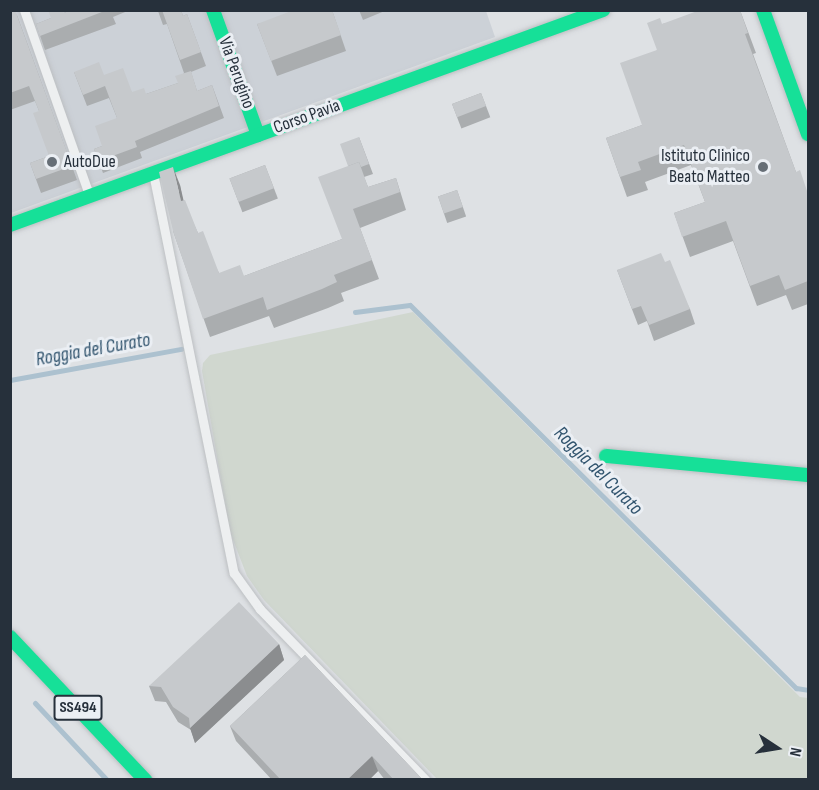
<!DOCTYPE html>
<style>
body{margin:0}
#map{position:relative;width:819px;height:790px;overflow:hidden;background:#dee1e4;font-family:"Sofia Sans Condensed",sans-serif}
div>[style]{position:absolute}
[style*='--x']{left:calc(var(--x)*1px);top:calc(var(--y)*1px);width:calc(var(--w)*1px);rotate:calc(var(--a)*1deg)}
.built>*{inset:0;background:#ccd1d7}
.green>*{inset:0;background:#d0d7cf}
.stream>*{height:5px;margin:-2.5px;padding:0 2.5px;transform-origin:2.5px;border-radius:2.5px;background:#acc1cf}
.roads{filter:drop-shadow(0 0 2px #bcbfc2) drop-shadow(0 0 2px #bcbfc2)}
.lane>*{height:9px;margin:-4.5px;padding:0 4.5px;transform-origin:4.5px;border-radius:4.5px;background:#edeff0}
.fast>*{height:14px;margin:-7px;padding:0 7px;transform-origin:7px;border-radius:7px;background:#16e098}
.wall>*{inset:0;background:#aaadaf;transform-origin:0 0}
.shaded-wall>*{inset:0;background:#8b8d8f}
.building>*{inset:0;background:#c6c9cc;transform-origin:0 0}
.dots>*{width:16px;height:16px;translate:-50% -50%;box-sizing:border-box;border:3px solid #ebeff4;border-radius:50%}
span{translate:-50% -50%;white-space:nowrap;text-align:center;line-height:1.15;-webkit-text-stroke:6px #ebeff4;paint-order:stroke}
.shield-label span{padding:2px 4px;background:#ebeff4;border:2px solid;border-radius:4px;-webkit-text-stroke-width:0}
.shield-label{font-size:16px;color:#26303b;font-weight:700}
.street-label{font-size:18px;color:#26303b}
.poi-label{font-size:18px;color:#26303b}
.right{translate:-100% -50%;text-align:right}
.left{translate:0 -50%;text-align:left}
.water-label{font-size:20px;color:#31546e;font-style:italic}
.frame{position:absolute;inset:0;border:12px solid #26303b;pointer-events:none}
.north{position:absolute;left:747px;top:718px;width:60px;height:60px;-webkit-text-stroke:4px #ebeff4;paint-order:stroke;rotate:102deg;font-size:16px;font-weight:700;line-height:24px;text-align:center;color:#26303b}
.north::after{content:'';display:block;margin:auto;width:21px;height:27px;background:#26303b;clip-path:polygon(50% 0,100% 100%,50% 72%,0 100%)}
</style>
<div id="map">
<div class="built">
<i style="clip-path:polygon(11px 11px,486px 11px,495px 37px,11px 213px)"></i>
</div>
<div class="green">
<i style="clip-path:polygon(413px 312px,800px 697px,808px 698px,808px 779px,437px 779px,264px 600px,247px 576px,230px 532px,202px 371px,203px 363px,210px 355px)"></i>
</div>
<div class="stream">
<i style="--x:355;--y:312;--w:55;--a:-7.3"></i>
<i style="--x:410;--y:305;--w:544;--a:44.78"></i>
<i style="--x:796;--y:688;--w:12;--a:9"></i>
<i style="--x:10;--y:380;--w:174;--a:-10.3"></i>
<i style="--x:35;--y:703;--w:105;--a:46.9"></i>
</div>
<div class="roads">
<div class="lane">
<i style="--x:24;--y:10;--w:193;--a:70.6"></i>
<i style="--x:153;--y:173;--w:408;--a:78.6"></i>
<i style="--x:234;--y:573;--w:44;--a:54.2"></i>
<i style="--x:260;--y:609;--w:238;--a:45.9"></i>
</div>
<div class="fast">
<i style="--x:213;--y:10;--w:133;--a:70.2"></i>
<i style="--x:763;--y:10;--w:132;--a:70.1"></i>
<i style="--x:10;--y:225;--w:631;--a:-19.93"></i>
<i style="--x:606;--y:456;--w:203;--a:5.4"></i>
<i style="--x:10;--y:637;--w:197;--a:46.6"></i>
</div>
</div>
<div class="wall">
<i style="clip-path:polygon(10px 10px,17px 15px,77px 180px,41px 193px,30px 163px,49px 156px,39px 111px,35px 101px,10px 110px)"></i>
<i style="clip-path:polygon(71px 10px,130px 10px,113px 17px,116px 24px,45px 50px,36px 24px)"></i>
<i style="clip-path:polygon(181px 10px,183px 16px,187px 14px,206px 66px,191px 72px,197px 91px,212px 85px,224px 118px,140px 152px,142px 158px,103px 173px,94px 149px,102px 146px,117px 118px,109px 98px,87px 106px,74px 72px,104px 75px,132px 92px,146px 94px,178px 83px,184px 73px,167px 24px,163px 25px,158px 11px)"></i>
<i style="clip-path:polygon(332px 10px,346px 51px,277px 76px,257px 24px)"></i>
<i style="clip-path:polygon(359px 10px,387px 10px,363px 20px)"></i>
<i style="clip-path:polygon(740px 10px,756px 53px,753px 54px,796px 172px,808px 194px,808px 304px,792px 310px,786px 295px,757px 306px,733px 241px,690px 257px,674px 213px,705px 202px,691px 165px,645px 182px,648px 190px,627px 197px,606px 138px,642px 125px,662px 24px)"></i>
<i style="left:481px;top:93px;width:26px;height:31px;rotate:69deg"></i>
<i style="clip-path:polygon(359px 137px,373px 174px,364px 177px,368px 187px,396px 178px,406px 210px,360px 228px,379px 279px,341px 293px,344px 301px,328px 308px,274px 328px,269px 316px,210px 337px,173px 231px,180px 185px,183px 201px,198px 233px,219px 273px,244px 276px,342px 239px,348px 166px)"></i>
<i style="left:265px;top:165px;width:36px;height:38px;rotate:69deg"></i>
<i style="left:457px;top:190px;width:28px;height:20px;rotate:71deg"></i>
<i style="clip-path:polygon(665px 262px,690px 309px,695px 324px,654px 341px,647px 321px,638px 325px,617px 270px)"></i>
<i style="clip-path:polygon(279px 644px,284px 660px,195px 743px,191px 730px,178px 722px,166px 702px,155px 701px,149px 686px)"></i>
<i style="clip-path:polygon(305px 655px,423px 780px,385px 780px,378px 771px,369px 780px,272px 780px,236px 741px,230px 726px)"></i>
</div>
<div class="shaded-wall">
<i style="clip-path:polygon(173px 167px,180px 185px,188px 220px,181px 201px)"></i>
<i style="clip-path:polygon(279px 644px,284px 660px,195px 743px,190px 728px)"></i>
<i style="clip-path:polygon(372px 756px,378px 771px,369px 780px,347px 780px)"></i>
</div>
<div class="building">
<i style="clip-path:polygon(10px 10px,15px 10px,72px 166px,36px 179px,30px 163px,49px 156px,33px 113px,39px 111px,29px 86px,10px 93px)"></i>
<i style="clip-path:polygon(48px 10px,63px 10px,64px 13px,71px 10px,107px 10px,40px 36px,36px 24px,51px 18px)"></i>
<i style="clip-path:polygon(162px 10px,181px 10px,183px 16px,187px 14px,201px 52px,180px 60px)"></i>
<i style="clip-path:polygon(294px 10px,332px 10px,341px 35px,271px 61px,257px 24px)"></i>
<i style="clip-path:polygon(700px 10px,740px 10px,748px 33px,745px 34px,796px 172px,800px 170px,808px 194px,808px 281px,785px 290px,779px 275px,750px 286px,726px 221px,682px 237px,674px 213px,705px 202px,684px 145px,638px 162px,641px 170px,620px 177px,606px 138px,642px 125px,620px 63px,657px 50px,647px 23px,660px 18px,662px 24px)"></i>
<i style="clip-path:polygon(99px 62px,104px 75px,123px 68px,132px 92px,144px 88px,146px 94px,178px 83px,175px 76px,191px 71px,197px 91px,212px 85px,219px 106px,135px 141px,137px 147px,99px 161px,94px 149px,102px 146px,95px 126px,117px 118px,105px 86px,83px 95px,74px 72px)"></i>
<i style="left:481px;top:93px;width:14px;height:31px;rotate:69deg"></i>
<i style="clip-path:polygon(359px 137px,369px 164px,361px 167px,359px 162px,348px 166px,340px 144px)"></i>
<i style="clip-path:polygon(359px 162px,368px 187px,396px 178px,400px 192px,353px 209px,372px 260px,334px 275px,337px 282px,322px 289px,267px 310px,263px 297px,203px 319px,173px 231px,159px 172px,173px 167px,181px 201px,185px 200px,198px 233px,203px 231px,219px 273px,240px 265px,244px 276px,342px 239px,318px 177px)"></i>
<i style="left:265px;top:165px;width:25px;height:38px;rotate:69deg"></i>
<i style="left:457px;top:190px;width:18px;height:20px;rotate:71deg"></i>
<i style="clip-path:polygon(661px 253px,665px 262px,670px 260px,690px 309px,649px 325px,641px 306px,632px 309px,617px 270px)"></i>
<i style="clip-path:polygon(239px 602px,279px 644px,190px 728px,189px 718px,173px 707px,161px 687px,149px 686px)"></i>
<i style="clip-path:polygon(305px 655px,423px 780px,394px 780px,372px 756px,347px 780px,281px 780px,230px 726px)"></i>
</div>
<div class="dots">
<i style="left:52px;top:162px;background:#666e76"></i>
<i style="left:763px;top:167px;background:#666e76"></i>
</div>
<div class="shield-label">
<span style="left:78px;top:708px">SS494</span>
</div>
<div class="street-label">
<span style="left:236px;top:73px;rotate:70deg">Via Perugino</span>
<span style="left:307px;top:117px;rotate:-20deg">Corso Pavia</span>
</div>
<div class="poi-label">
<span class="right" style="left:750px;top:167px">Istituto Clinico<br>Beato Matteo</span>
<span class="left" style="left:64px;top:162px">AutoDue</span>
</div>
<div class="water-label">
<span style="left:93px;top:350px;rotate:-10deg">Roggia del Curato</span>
<span style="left:598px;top:471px;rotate:45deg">Roggia del Curato</span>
</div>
<div class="frame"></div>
<div class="north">N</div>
</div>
